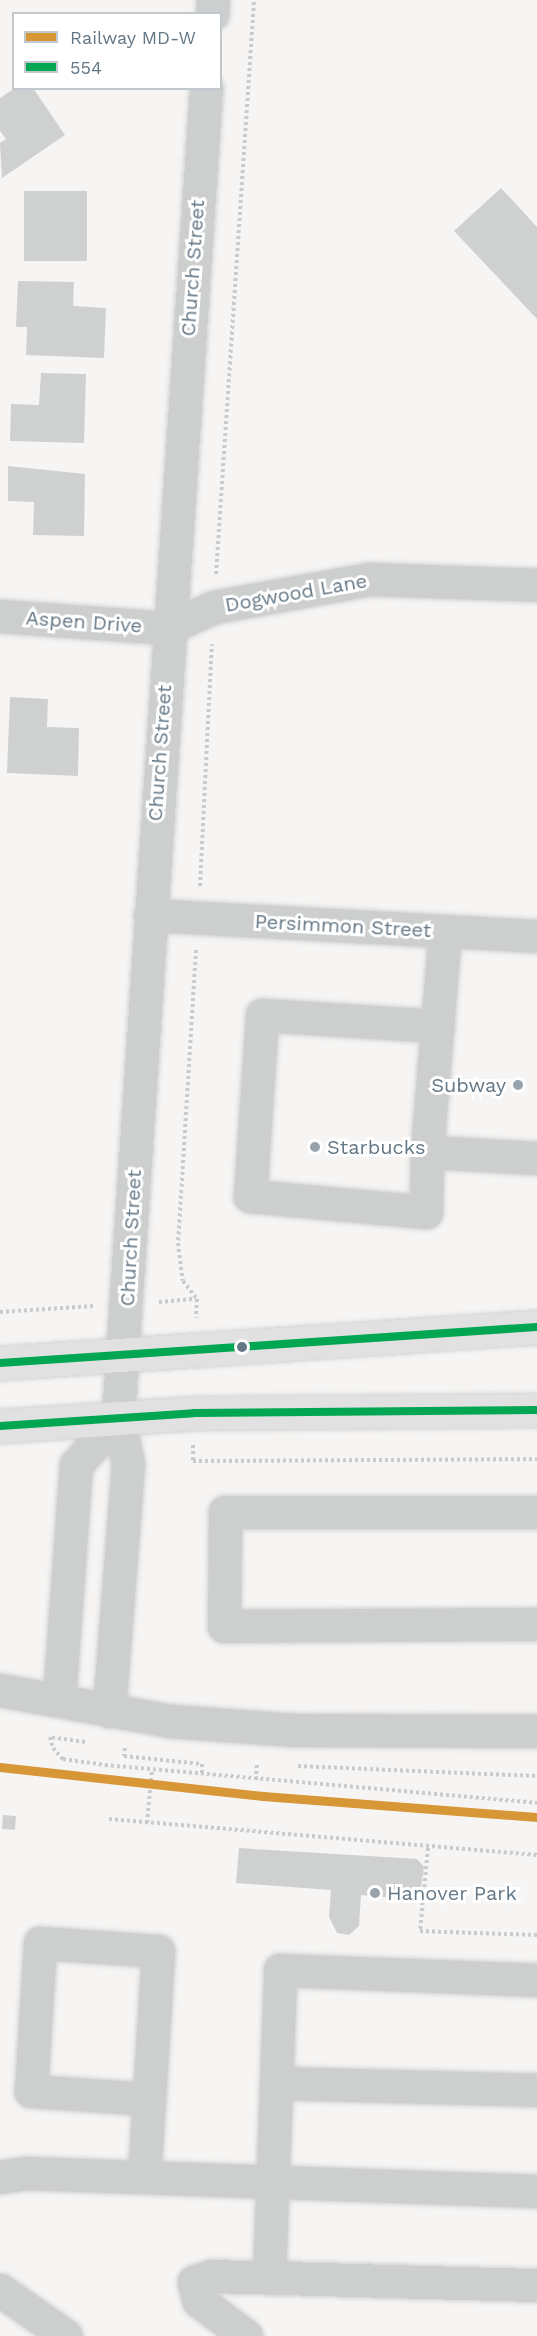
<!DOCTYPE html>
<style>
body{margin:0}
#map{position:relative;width:537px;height:2336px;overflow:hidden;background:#f6f5f4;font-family:"Work Sans",sans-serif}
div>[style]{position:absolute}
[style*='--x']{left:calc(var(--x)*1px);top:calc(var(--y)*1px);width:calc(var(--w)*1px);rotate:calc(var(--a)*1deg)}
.building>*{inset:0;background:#cfd0d0;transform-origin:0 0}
.path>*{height:4px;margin-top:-2px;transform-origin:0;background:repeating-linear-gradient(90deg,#cbcbcc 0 3px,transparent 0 6px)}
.roads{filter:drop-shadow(0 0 2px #d2d3d3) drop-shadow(0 0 2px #d2d3d3)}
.minor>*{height:33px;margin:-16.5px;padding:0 16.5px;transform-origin:16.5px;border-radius:16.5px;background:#cdcfcf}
.highway>*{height:33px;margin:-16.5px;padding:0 16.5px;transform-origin:16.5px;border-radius:16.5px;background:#e1e1e2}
.bus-1>*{height:8px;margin:-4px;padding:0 4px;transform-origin:4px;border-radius:4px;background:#00a651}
.rail-1>*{height:9px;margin:-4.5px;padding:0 4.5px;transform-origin:4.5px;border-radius:4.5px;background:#d89737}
.dots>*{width:16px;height:16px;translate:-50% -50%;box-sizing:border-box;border:3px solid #fff;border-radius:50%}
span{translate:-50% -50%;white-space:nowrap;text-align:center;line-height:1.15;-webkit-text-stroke:6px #fff;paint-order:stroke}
.street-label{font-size:20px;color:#647785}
.poi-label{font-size:20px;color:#647785}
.right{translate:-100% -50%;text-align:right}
.left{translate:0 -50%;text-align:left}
.legend{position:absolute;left:12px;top:12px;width:210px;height:78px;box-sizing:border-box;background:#fff;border:2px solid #c1c9ce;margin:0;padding:8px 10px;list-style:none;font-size:18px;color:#647785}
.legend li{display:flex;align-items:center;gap:12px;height:30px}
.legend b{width:30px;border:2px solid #c1c9ce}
</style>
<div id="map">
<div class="building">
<i style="clip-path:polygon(15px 88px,33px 88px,65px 135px,2px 178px,0 143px,6px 139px,0 131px,0 98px)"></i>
<i style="clip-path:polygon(501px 188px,537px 227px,537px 319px,454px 231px)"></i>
<i style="left:24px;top:191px;width:63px;height:70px"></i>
<i style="clip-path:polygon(18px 281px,74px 282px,73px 306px,106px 308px,104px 358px,26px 355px,27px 327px,16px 327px)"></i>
<i style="clip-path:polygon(41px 373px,86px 374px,84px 443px,10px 441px,11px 404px,39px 405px)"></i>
<i style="clip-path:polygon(8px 466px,85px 474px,84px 536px,33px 535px,34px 502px,8px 501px)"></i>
<i style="clip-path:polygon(10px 697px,48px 699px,47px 727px,79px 728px,78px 776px,7px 773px)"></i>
<i style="left:3px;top:1815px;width:13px;height:14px;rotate:4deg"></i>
<i style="clip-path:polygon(239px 1848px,417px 1859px,424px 1867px,419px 1900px,361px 1895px,359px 1926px,349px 1935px,337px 1933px,329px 1917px,331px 1890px,236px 1883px)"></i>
</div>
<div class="path">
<i style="--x:216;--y:574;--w:575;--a:-86.21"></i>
<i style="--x:200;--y:886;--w:242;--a:-87.2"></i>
<i style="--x:196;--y:950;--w:294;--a:93.5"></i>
<i style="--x:178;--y:1243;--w:38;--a:83"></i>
<i style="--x:183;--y:1281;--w:23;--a:52"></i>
<i style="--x:197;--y:1299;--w:19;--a:93"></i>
<i style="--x:159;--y:1302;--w:37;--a:-5"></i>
<i style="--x:0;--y:1312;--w:94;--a:-3.7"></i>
<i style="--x:193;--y:1445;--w:16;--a:90"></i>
<i style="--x:193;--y:1461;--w:344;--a:-0.3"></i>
<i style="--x:85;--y:1742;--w:35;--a:-172"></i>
<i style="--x:50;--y:1737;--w:11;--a:75"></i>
<i style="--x:53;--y:1748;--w:15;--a:48"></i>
<i style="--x:63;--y:1759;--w:42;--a:8.1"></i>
<i style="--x:105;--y:1765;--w:434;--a:5"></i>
<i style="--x:125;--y:1748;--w:8;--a:97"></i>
<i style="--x:124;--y:1756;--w:78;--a:5.9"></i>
<i style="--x:202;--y:1764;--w:10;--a:90"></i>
<i style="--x:298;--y:1766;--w:239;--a:2.4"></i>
<i style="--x:256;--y:1780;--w:18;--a:-87"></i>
<i style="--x:109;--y:1819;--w:430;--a:4.8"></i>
<i style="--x:147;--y:1823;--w:53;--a:-84.6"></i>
<i style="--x:428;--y:1848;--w:83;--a:95.5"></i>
<i style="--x:420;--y:1931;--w:117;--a:2"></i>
</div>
<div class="roads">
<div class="minor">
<i style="--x:212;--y:14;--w:14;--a:-86"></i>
<i style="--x:0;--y:616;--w:168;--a:4.1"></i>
<i style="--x:168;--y:628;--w:51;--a:-24.5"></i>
<i style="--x:214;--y:607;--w:158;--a:-10.2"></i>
<i style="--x:369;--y:579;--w:168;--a:2"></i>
<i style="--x:150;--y:915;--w:388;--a:3.1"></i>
<i style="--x:445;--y:931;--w:222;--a:94.7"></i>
<i style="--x:427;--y:1152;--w:110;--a:3.1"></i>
<i style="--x:427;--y:1152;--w:60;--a:91"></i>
<i style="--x:426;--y:1212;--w:177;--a:-174.8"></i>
<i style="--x:250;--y:1196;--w:181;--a:-86.2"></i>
<i style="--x:262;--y:1015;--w:176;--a:3.6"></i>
<i style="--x:537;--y:1512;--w:312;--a:180"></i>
<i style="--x:225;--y:1512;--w:114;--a:90.5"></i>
<i style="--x:224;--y:1626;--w:313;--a:-0.4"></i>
<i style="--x:0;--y:1690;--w:174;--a:10.3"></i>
<i style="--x:171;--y:1721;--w:123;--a:4.2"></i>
<i style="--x:294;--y:1730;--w:243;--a:0.2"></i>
<i style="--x:59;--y:1700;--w:236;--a:-85.9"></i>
<i style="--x:76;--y:1465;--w:64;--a:-48.8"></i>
<i style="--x:109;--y:1711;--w:248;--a:-85.6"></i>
<i style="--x:128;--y:1464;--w:48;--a:-102"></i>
<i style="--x:118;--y:1417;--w:1332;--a:-86.21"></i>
<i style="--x:276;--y:2083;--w:261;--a:1.5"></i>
<i style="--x:0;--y:2177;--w:25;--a:-9"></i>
<i style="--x:25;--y:2173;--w:512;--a:2.01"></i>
<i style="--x:144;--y:2177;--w:78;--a:-86.3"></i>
<i style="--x:149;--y:2099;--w:148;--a:-86.5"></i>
<i style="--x:158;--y:1951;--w:118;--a:-176.1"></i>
<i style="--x:40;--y:1943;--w:148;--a:93.5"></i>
<i style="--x:31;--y:2091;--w:118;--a:3.9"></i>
<i style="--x:269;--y:2277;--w:307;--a:-87.9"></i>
<i style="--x:280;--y:1970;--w:257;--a:2.2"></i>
<i style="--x:0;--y:2290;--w:80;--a:34.9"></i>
<i style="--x:246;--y:2336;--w:59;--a:-143.3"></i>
<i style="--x:199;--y:2301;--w:20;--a:-105"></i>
<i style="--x:194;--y:2282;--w:18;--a:-19"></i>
<i style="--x:211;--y:2276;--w:326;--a:1.6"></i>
</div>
<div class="highway">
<i style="--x:0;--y:1363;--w:538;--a:-3.84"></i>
<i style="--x:0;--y:1426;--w:194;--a:-3.8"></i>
<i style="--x:194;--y:1413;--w:343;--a:-0.5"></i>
</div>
</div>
<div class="bus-1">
<i style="--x:0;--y:1363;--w:538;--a:-3.84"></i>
<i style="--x:0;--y:1426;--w:194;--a:-3.8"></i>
<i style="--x:194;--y:1413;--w:343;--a:-0.5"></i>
</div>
<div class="rail-1">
<i style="--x:0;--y:1767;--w:265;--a:6.3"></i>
<i style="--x:263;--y:1796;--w:275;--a:4.4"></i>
</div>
<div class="dots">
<i style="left:518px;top:1085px;background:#97a3ac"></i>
<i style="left:315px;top:1147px;background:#97a3ac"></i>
<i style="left:242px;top:1347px;background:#647785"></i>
<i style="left:375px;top:1893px;background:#97a3ac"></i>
</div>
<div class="street-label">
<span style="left:193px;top:268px;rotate:-86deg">Church Street</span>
<span style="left:296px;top:593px;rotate:-10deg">Dogwood Lane</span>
<span style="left:84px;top:622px;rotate:4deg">Aspen Drive</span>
<span style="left:160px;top:753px;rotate:-86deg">Church Street</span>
<span style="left:343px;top:926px;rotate:3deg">Persimmon Street</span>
<span style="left:131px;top:1238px;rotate:-87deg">Church Street</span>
</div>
<div class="poi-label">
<span class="right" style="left:506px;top:1085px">Subway</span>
<span class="left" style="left:327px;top:1147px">Starbucks</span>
<span class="left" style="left:387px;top:1893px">Hanover Park</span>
</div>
<ul class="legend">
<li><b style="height:8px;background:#d89737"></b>Railway MD-W</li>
<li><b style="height:8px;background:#00a651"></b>554</li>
</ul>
</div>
